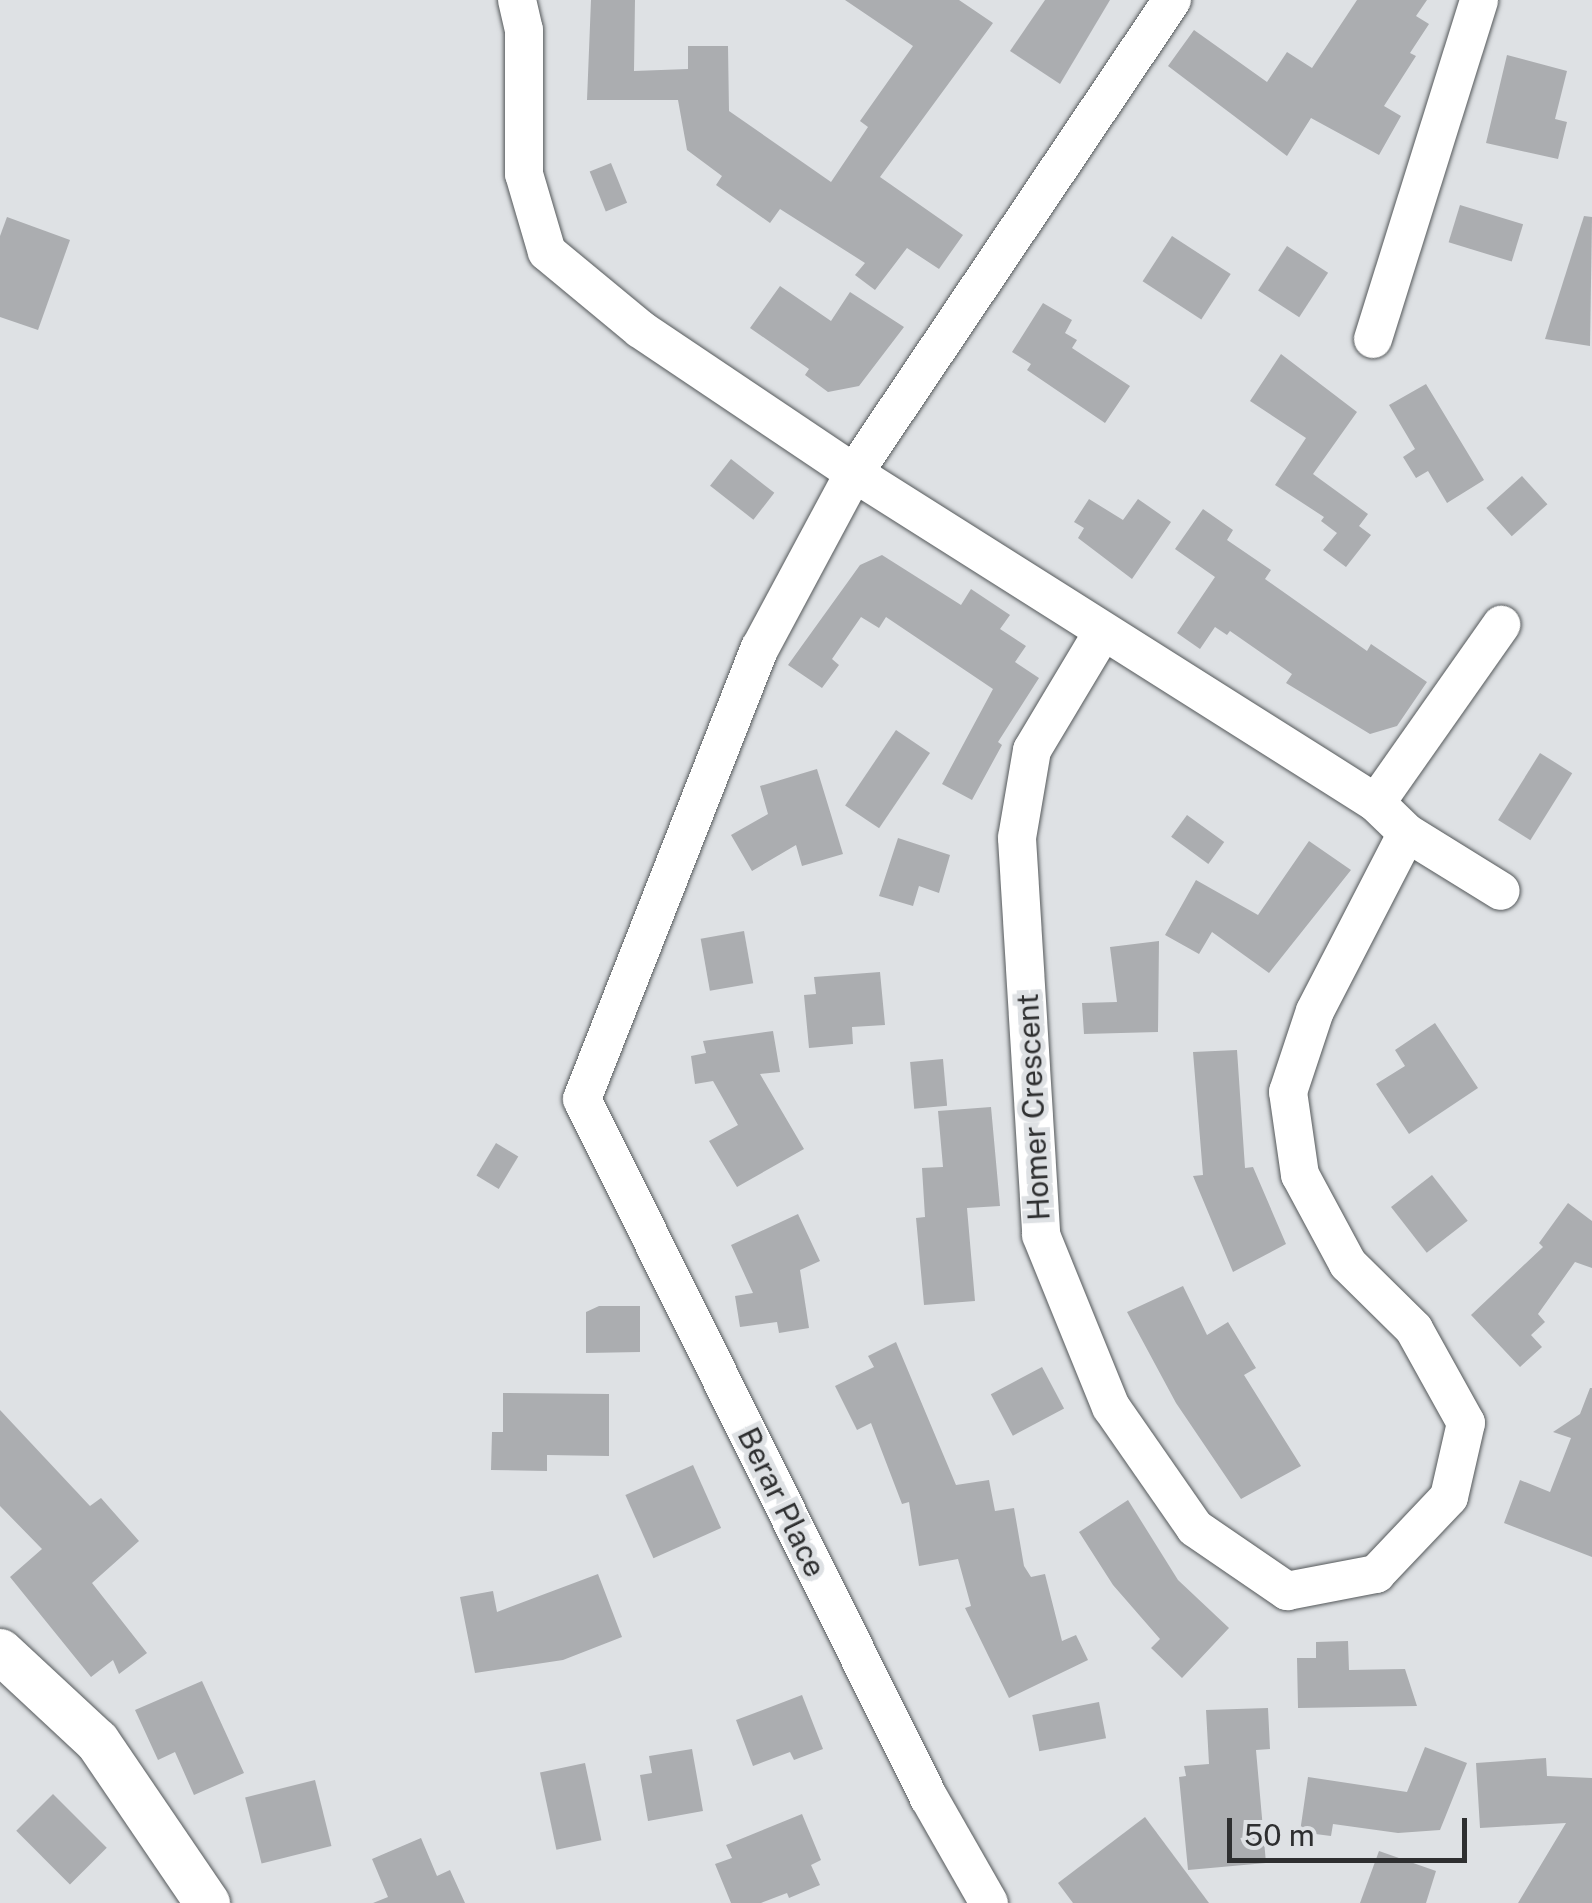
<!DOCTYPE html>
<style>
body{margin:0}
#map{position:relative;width:1592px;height:1903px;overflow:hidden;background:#dee1e4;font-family:"Public Sans",sans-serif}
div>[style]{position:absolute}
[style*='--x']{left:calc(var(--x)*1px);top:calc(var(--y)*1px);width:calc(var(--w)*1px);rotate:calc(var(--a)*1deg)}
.building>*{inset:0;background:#abadb0;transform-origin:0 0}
.roads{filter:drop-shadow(0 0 2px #55595b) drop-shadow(0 0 2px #55595b)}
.minor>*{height:38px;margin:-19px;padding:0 19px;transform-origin:19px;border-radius:19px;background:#fff}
.tertiary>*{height:45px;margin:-22.5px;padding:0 22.5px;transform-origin:22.5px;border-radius:22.5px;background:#fff}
span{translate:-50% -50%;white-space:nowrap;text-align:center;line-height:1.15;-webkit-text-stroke:10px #dee1e4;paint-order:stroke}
.street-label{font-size:30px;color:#2e2f30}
.scale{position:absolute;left:1227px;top:1818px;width:240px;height:45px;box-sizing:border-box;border:5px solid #2e2f30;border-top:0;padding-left:12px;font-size:30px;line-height:35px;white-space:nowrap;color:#2e2f30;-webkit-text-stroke:8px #dee1e4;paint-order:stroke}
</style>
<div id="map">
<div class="building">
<i style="clip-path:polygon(591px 0,635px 0,634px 71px,688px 69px,688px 46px,728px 46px,729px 111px,831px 182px,868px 127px,860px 121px,913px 46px,845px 0,959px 0,993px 23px,880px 177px,963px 235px,939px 269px,907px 248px,875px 290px,855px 275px,865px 263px,780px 209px,770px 223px,716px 185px,722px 176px,687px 150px,678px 100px,587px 100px)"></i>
<i style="clip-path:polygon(1045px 0,1110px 0,1060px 84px,1010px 51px)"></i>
<i style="clip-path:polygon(1357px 0,1427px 0,1416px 16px,1429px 24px,1410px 53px,1416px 56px,1384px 106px,1401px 116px,1379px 155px,1311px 118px,1287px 156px,1168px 66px,1194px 30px,1267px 82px,1287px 52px,1312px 68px)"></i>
<i style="clip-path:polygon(1507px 55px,1567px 71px,1555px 119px,1567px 122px,1558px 159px,1486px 143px)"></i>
<i style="left:611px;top:163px;width:43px;height:23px;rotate:68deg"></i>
<i style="left:1460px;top:205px;width:66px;height:39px;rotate:17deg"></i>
<i style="clip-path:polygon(1584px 216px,1592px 217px,1590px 346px,1545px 339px)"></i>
<i style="clip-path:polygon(7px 217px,70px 240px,38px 330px,0 317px,0 236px)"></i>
<i style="left:1172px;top:236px;width:70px;height:54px;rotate:33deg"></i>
<i style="left:1287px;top:246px;width:49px;height:53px;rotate:33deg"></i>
<i style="clip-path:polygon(780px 286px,831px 321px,850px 292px,904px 327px,859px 386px,828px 392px,805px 375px,809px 369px,750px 328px)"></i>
<i style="clip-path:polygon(1043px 303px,1072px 320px,1065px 333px,1077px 340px,1072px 348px,1130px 386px,1105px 423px,1027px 370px,1031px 364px,1012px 352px)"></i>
<i style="clip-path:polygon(1281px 354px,1357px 412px,1313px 474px,1368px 514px,1359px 526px,1371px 535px,1346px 567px,1323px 550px,1337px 533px,1321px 521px,1324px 517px,1275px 485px,1306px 438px,1250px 401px)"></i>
<i style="clip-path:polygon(1426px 384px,1484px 480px,1447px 503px,1428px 471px,1416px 478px,1403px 457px,1415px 449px,1389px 405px)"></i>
<i style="left:731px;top:459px;width:55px;height:34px;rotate:38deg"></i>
<i style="left:1522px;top:476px;width:38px;height:48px;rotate:48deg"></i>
<i style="clip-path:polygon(1089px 499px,1123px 520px,1138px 499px,1171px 522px,1132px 579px,1078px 538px,1084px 528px,1074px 522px)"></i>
<i style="clip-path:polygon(1203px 509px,1233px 530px,1227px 540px,1271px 570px,1265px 579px,1367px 651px,1371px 644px,1427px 682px,1397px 726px,1370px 734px,1286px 683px,1292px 674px,1230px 631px,1227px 635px,1215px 627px,1200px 649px,1177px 633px,1215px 577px,1175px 549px)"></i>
<i style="clip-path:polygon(882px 555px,961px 605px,971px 589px,1010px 615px,1000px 629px,1026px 646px,1015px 662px,1039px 678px,998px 742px,1002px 745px,972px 800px,942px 784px,993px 689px,886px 617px,879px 628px,861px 617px,832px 659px,839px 665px,822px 688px,788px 665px,860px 565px)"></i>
<i style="left:896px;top:730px;width:41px;height:91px;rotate:34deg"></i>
<i style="left:1540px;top:753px;width:38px;height:79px;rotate:32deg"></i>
<i style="clip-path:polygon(817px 769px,843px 854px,802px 866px,796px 845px,752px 871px,731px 835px,768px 814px,760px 786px)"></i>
<i style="left:1187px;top:815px;width:46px;height:27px;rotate:36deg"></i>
<i style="clip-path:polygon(898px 838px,950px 855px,939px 893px,919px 886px,913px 906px,879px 896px)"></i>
<i style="clip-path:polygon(1309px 841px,1351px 870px,1269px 973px,1212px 932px,1199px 954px,1165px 935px,1196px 880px,1258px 915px)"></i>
<i style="left:744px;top:931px;width:53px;height:44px;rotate:80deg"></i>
<i style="clip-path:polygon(1159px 941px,1158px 1032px,1084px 1034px,1082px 1003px,1117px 1002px,1110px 947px)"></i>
<i style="clip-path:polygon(880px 972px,885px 1025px,852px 1027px,853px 1044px,809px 1048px,804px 995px,816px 994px,814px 977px)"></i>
<i style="clip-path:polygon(1435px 1023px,1478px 1088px,1409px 1134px,1376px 1084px,1405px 1066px,1395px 1050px)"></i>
<i style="clip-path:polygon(773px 1031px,780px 1072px,760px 1074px,804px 1149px,737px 1187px,709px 1141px,738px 1125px,713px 1081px,695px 1084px,691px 1056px,706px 1053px,703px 1041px)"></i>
<i style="clip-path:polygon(1237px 1050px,1245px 1168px,1253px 1167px,1286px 1244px,1233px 1272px,1193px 1176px,1203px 1175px,1193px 1052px)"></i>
<i style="left:943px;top:1059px;width:47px;height:33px;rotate:85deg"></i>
<i style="clip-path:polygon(991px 1107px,1000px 1206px,967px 1208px,975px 1301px,924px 1305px,916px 1218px,925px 1217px,922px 1168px,943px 1167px,938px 1111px)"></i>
<i style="left:496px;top:1143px;width:26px;height:38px;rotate:31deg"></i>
<i style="left:1432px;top:1175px;width:58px;height:52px;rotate:52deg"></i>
<i style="clip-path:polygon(1568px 1203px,1592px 1221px,1592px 1268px,1575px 1262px,1538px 1314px,1545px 1322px,1531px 1335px,1542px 1347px,1520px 1367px,1471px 1315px,1543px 1247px,1539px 1243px)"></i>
<i style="clip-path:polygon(798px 1214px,820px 1261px,800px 1270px,809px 1328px,779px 1333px,777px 1322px,740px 1327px,735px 1296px,753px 1293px,731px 1245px)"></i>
<i style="clip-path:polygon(1183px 1286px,1207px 1335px,1228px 1322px,1256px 1368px,1244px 1375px,1301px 1466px,1241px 1499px,1176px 1403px,1127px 1312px)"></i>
<i style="clip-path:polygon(599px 1306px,640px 1306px,640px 1352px,586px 1353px,586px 1312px)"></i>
<i style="clip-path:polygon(896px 1342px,956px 1485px,989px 1480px,995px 1511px,1014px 1508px,1024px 1566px,1031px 1577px,1045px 1574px,1062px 1641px,1076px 1635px,1088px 1660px,1009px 1698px,965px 1608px,971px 1606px,958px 1559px,919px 1566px,909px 1502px,902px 1504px,871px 1423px,857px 1430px,835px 1386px,874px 1367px,868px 1356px)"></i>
<i style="left:1042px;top:1367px;width:47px;height:58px;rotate:62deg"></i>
<i style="clip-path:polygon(1590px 1388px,1592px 1388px,1592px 1557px,1504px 1523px,1520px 1480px,1550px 1492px,1571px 1438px,1553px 1432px,1580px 1414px)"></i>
<i style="clip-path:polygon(503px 1393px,609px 1394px,609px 1456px,547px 1455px,547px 1471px,491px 1470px,492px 1432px,503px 1432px)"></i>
<i style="clip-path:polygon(0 1410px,90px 1506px,101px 1498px,139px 1541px,92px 1583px,147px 1653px,119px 1674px,113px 1660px,91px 1677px,10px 1577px,42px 1549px,0 1506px)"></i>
<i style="left:693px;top:1465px;width:69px;height:74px;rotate:66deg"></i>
<i style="clip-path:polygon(1128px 1500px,1178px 1580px,1229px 1628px,1182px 1678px,1151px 1648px,1160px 1639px,1113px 1585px,1079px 1532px)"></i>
<i style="clip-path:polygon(598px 1574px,622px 1637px,563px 1660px,475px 1673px,460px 1597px,493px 1591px,497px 1612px)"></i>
<i style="clip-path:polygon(1348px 1641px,1349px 1670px,1405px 1669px,1417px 1706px,1298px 1708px,1297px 1658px,1316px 1658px,1316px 1642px)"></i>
<i style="clip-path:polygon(202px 1681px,244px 1773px,194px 1795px,175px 1752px,158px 1760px,135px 1710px)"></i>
<i style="clip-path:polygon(802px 1695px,823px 1749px,794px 1760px,790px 1752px,753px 1766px,736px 1720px)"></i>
<i style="left:1099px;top:1702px;width:37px;height:68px;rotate:79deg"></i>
<i style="clip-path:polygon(1268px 1708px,1270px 1749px,1256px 1750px,1266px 1863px,1188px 1870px,1179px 1777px,1186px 1776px,1184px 1766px,1209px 1764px,1206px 1710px)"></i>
<i style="clip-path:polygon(1425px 1747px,1467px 1763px,1440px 1830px,1398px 1833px,1333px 1824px,1331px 1836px,1300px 1832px,1308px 1777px,1407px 1792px)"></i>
<i style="clip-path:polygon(692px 1749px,703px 1811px,648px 1821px,640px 1775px,652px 1773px,649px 1756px)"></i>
<i style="clip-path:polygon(1546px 1758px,1547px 1776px,1592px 1778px,1592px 1903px,1518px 1903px,1566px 1823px,1480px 1828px,1476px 1763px)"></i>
<i style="left:585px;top:1763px;width:79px;height:46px;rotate:78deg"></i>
<i style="left:315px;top:1780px;width:68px;height:72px;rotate:76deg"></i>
<i style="left:53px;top:1794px;width:76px;height:52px;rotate:45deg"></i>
<i style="clip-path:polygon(802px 1814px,821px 1860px,811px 1865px,820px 1885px,789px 1898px,787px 1893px,761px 1903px,731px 1903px,715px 1864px,732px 1858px,726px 1845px)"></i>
<i style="clip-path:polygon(1145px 1817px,1209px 1903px,1073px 1903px,1058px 1883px)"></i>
<i style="clip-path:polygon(421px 1838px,437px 1876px,450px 1870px,465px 1903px,373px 1903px,388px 1897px,372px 1859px)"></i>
<i style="clip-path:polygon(1379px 1851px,1436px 1871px,1426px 1903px,1360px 1903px)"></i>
</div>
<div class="roads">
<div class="minor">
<i style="--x:517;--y:0;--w:31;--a:77"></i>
<i style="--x:524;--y:30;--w:144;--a:90"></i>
<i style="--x:524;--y:174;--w:81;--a:73.6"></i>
<i style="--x:547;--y:252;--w:121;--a:39.6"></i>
<i style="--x:640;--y:329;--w:258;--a:33.9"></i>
<i style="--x:854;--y:473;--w:618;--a:32.3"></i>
<i style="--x:1376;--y:803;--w:43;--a:44.1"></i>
<i style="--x:1407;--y:833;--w:110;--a:31.7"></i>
<i style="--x:1373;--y:339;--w:355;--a:-72.6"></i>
<i style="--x:1102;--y:633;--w:136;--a:120.9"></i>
<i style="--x:1032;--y:750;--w:89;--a:99.7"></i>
<i style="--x:1017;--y:838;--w:398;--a:86.5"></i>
<i style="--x:1041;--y:1235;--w:186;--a:67.9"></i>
<i style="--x:1111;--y:1407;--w:147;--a:55.2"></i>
<i style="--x:1195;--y:1528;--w:112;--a:34.4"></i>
<i style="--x:1287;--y:1591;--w:91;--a:-10.8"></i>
<i style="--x:1376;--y:1574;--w:106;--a:-46.5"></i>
<i style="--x:1449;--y:1497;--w:76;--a:-77.1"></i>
<i style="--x:1466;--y:1423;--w:107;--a:-119"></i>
<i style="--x:1414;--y:1329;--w:93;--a:-135.4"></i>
<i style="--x:1348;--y:1264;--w:101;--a:-118.3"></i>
<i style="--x:1300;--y:1175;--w:84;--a:-98.2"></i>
<i style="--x:1288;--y:1092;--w:85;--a:-71.6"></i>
<i style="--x:1315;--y:1011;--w:200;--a:-62.7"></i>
<i style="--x:1376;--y:803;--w:218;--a:-54.9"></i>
<i style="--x:989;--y:1903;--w:121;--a:-119.7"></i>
<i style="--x:929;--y:1798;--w:780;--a:-116.4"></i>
<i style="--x:582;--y:1099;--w:485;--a:-68.5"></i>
<i style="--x:760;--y:648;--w:199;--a:-61.8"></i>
<i style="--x:854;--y:473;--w:570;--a:-56.09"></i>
</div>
<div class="tertiary">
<i style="--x:0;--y:1651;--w:132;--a:42.9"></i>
<i style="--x:97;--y:1741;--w:196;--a:55.8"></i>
</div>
</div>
<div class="street-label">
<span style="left:1033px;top:1107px;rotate:-93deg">Homer Crescent</span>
<span style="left:782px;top:1502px;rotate:64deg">Berar Place</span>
</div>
<div class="scale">50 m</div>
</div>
